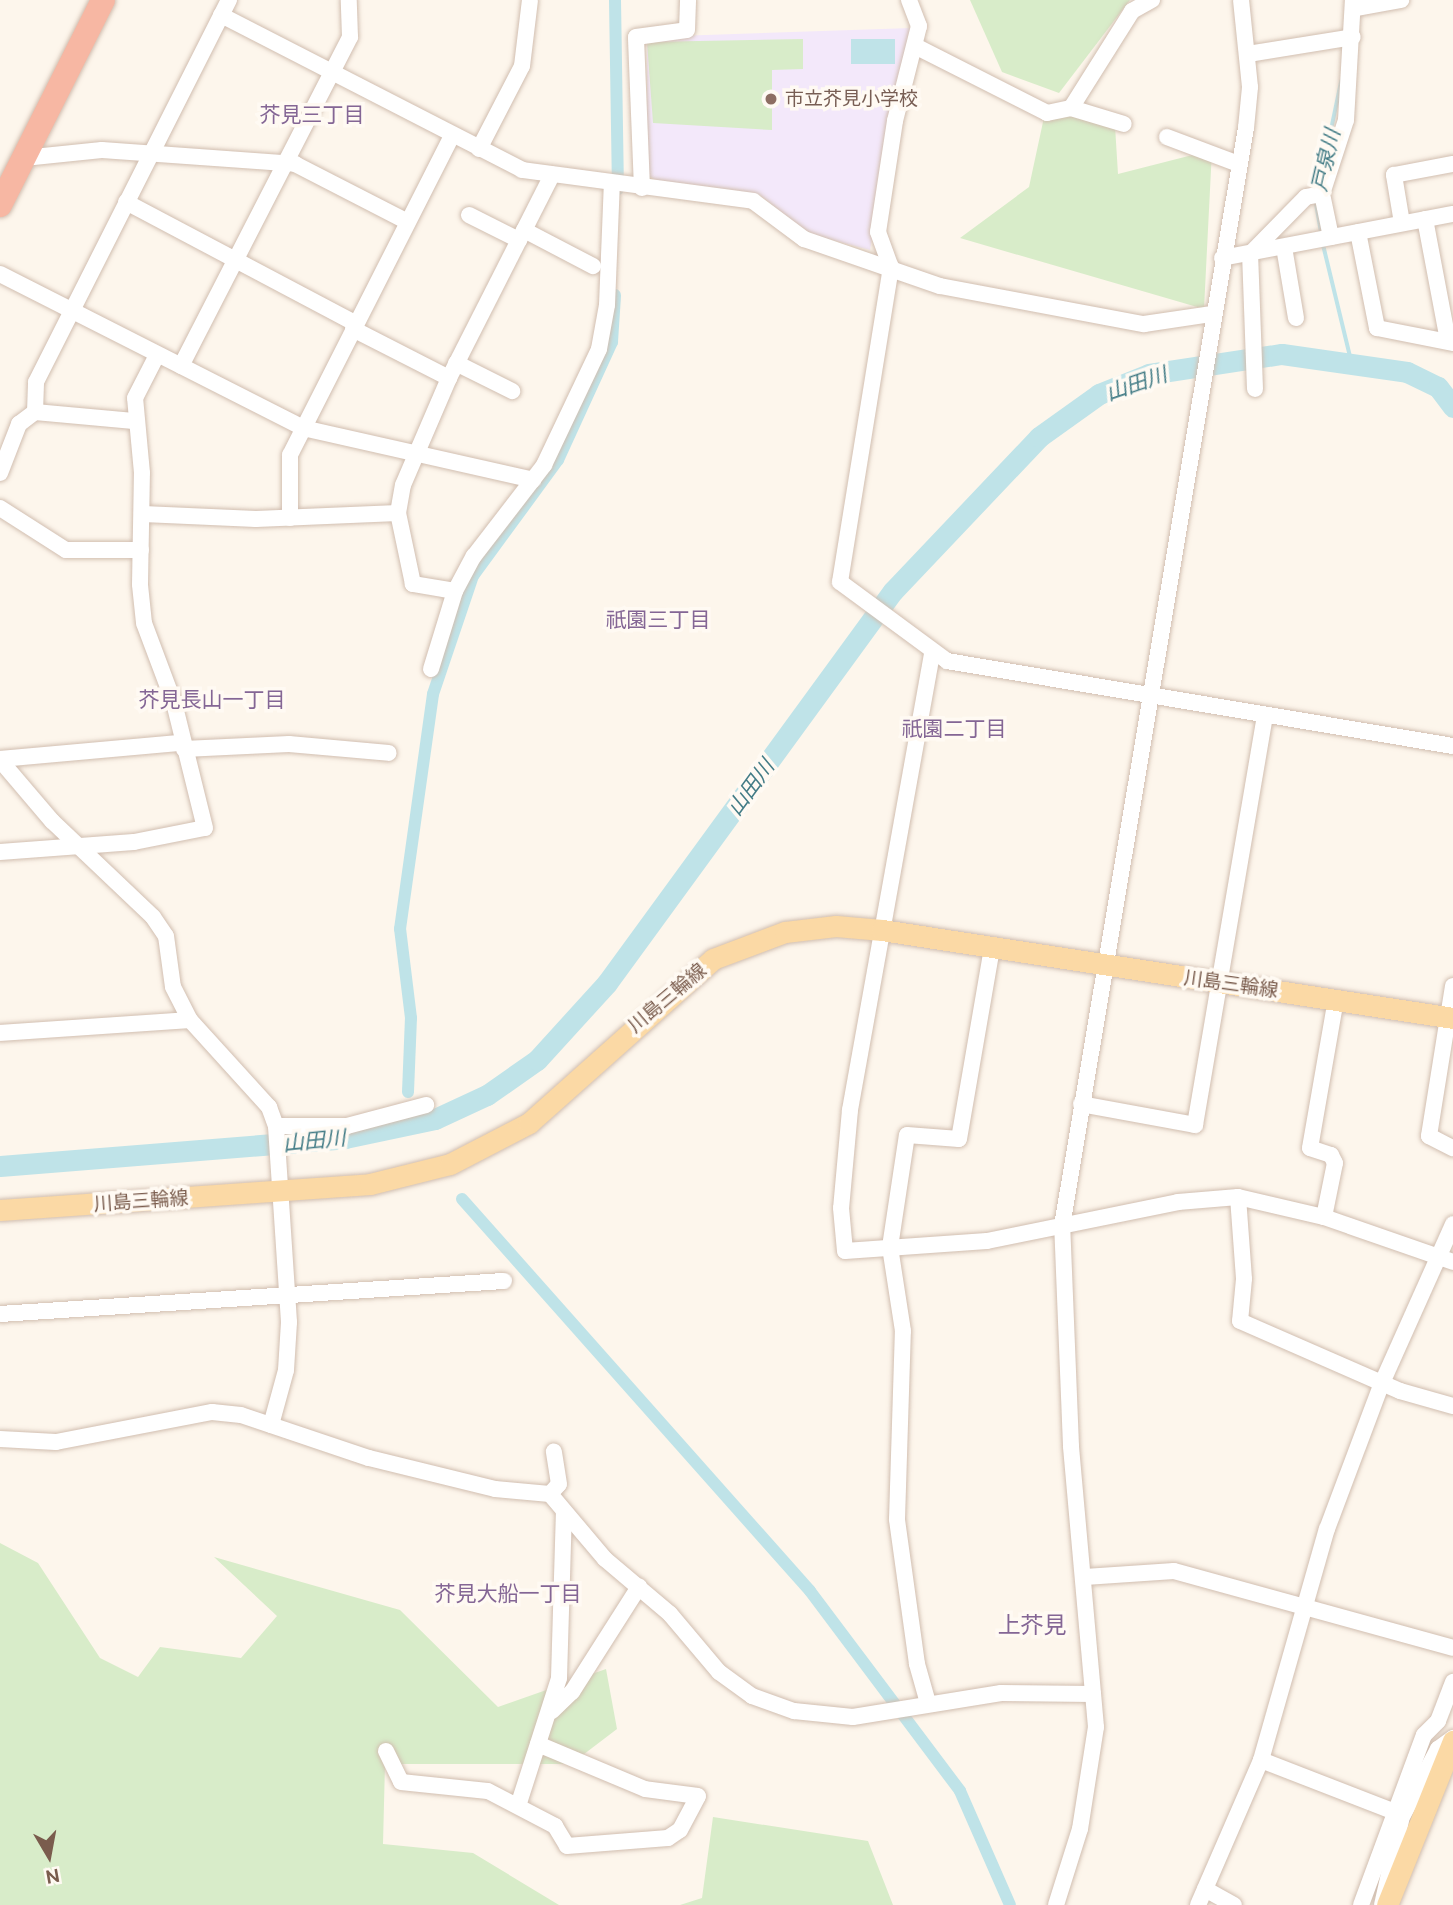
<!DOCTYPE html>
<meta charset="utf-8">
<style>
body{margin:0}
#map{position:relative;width:1453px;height:1905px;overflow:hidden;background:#fdf6ec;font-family:Ubuntu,"Noto Sans JP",sans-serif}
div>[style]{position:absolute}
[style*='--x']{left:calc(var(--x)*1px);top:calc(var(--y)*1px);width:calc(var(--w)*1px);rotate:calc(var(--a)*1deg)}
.education>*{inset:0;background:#f3e8fa}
.green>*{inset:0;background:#d8ecc9}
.water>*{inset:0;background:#bfe3e8;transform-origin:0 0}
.stream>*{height:3.5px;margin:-1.75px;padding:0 1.75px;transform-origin:1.75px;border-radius:1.75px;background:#bfe3e8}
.canal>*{height:12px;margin:-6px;padding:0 6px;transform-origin:6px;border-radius:6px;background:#bfe3e8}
.river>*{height:21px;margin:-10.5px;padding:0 10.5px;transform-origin:10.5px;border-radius:10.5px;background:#bfe3e8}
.roads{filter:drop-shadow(0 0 2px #d1beb0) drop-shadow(0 0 2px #d1beb0)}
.minor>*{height:16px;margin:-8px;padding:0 8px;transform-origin:8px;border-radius:8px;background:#fff}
.major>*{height:21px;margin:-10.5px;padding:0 10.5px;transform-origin:10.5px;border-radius:10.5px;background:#fbd9a5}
.highway>*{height:24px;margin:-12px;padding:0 12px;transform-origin:12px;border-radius:12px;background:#f7b7a3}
.dots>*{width:19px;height:19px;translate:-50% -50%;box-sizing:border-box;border:4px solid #fffaf3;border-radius:50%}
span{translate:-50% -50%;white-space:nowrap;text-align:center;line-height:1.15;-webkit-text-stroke:7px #fffaf3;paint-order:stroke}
.education-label{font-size:19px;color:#785e54}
.left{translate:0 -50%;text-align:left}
.street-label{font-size:19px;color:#7a5c4d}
.neighbourhood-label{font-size:21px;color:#846695}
.water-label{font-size:21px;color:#437c86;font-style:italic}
.quarter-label{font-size:23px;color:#846695}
.north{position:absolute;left:14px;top:1821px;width:70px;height:70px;-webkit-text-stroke:5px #fffaf3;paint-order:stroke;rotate:170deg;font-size:19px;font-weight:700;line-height:28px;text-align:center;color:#7a5c4d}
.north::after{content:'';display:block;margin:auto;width:24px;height:32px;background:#7a5c4d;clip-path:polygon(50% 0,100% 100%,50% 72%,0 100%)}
</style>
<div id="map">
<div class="education">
<i style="clip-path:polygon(912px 28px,870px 250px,806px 233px,760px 195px,658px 182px,647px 174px,647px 37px)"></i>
</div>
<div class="green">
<i style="clip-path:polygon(970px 0,1130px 0,1059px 93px,1002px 72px)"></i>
<i style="clip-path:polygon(803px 39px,803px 69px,772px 70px,772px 130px,653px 123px,647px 42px)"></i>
<i style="clip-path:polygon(1046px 108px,1115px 126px,1118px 174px,1212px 150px,1204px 309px,960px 238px,1029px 187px)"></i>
<i style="clip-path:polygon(0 1543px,38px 1563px,100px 1658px,138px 1677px,160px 1647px,241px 1658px,277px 1616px,214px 1557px,400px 1610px,498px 1707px,606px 1669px,617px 1729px,571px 1764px,385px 1764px,383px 1844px,473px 1853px,559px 1905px,0 1905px)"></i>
<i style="clip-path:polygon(713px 1817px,868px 1841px,893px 1905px,680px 1905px,702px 1898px)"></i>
</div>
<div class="water">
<i style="left:895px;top:39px;width:25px;height:44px;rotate:90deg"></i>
</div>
<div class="stream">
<i style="--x:1324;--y:163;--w:83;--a:-78.1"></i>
<i style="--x:1316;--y:201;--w:35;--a:80"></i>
<i style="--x:1323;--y:243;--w:119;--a:76.4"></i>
</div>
<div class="canal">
<i style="--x:615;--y:0;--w:189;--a:89.1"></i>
<i style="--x:408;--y:1092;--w:74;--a:-87.7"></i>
<i style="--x:411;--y:1018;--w:90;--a:-97"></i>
<i style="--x:400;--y:929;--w:237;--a:-82"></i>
<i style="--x:433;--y:694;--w:125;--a:-71.3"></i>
<i style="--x:473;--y:576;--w:144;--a:-53.8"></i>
<i style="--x:558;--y:460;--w:130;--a:-65.4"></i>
<i style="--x:612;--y:342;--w:47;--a:-86.3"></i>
<i style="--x:462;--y:1199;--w:524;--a:48.4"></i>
<i style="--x:810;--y:1591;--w:250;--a:53.1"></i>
<i style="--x:960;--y:1791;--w:124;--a:66.3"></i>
</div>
<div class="river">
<i style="--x:0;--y:1166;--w:346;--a:-4.6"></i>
<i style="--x:345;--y:1138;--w:92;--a:-11.9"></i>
<i style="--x:435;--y:1119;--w:57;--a:-24.8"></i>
<i style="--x:487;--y:1095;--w:61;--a:-35"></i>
<i style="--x:537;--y:1060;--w:104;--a:-47.7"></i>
<i style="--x:607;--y:983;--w:485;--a:-53.9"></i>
<i style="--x:893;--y:591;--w:212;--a:-46.5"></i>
<i style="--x:1039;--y:437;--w:74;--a:-35.6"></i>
<i style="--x:1099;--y:394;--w:54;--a:-21.8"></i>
<i style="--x:1149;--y:374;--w:134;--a:-8.6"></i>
<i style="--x:1282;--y:354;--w:126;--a:8.2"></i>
<i style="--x:1407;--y:372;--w:34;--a:26"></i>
<i style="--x:1438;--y:387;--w:25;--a:53"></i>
</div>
<div class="roads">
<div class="minor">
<i style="--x:909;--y:0;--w:28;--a:69"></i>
<i style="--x:919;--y:26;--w:98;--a:104.2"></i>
<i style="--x:895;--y:121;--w:112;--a:98.7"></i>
<i style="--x:878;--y:232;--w:37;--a:70"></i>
<i style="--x:891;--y:267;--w:319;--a:99.2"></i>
<i style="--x:840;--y:582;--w:133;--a:36.4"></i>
<i style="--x:947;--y:661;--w:513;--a:9.54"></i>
<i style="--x:1356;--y:8;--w:46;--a:-10.1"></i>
<i style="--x:221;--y:15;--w:339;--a:27.2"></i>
<i style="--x:522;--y:170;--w:233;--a:7.6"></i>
<i style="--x:753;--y:201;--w:64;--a:36.7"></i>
<i style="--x:804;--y:239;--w:144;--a:19.1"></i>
<i style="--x:940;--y:286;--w:208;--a:10.6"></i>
<i style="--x:1144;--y:324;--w:69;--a:-8.4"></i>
<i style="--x:915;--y:46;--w:148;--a:26.9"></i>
<i style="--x:1047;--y:113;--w:25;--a:-12"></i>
<i style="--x:1071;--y:108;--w:55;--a:16.8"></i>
<i style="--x:1248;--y:54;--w:106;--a:-9.2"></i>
<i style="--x:1071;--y:108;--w:115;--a:-57.8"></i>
<i style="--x:1132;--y:11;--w:23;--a:-29"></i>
<i style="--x:1167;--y:137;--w:77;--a:20.6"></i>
<i style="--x:479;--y:149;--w:93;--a:-62.6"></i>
<i style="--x:522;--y:66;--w:66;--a:-83.1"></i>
<i style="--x:24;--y:158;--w:78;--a:-5.9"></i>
<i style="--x:102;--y:150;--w:194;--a:4.1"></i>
<i style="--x:295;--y:164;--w:125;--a:27.2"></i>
<i style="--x:642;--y:188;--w:151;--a:-92.3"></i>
<i style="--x:636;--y:37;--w:51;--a:-7.8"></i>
<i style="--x:687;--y:30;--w:30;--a:-88"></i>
<i style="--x:126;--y:202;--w:259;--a:27.9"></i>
<i style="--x:469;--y:215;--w:56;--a:26.6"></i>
<i style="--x:1425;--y:219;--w:124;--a:79.3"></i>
<i style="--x:1402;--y:223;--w:49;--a:-99.5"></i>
<i style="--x:1394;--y:175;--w:60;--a:-10.6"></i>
<i style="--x:524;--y:230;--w:78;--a:27.6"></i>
<i style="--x:1358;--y:232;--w:98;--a:78.8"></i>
<i style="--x:1377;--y:328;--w:77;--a:11.2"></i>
<i style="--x:1331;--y:237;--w:44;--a:-101.8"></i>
<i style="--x:1322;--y:194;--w:78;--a:-72"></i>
<i style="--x:1346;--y:120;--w:120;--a:-86.7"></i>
<i style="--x:1284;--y:247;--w:72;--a:80.4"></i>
<i style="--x:1222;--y:258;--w:235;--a:-10.8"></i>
<i style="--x:0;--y:274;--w:340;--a:26.9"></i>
<i style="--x:303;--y:428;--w:236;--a:12.7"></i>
<i style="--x:353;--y:329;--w:108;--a:27"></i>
<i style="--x:456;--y:363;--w:63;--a:26.6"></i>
<i style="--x:181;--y:366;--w:370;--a:-62.8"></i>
<i style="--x:350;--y:37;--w:37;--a:-92"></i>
<i style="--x:1255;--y:389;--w:135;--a:-92.1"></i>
<i style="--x:1250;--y:254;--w:80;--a:-45.5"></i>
<i style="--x:1306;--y:197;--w:16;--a:-11"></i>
<i style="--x:35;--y:412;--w:30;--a:-88"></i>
<i style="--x:36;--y:382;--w:428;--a:-63.2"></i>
<i style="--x:0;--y:473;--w:53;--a:-68.8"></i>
<i style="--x:19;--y:424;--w:20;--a:-37"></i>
<i style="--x:35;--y:412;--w:99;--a:5.2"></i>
<i style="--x:0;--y:508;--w:78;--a:32.5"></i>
<i style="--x:66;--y:550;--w:75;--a:0"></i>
<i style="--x:143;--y:514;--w:113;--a:2.5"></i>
<i style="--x:256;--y:519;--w:142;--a:-2.4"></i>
<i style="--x:290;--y:518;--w:63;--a:-90"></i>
<i style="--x:290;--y:455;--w:359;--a:-63.1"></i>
<i style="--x:455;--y:591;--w:43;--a:-170.5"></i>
<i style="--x:413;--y:584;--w:73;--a:-101.9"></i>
<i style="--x:398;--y:513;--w:28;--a:-80"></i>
<i style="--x:403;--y:485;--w:116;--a:-66.7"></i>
<i style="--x:449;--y:378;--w:228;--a:-63.1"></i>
<i style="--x:932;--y:654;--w:463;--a:100.2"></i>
<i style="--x:850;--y:1110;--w:98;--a:95.2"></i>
<i style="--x:841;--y:1208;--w:43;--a:84.7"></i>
<i style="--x:845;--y:1251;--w:142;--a:-4"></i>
<i style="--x:987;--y:1241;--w:195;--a:-11.5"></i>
<i style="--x:1178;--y:1202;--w:60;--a:-4.8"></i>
<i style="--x:1238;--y:1197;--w:88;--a:13.1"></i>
<i style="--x:1324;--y:1217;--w:137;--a:19.2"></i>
<i style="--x:431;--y:669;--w:82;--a:-72.9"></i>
<i style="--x:455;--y:591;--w:40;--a:-62"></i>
<i style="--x:474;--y:556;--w:115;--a:-52.4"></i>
<i style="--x:544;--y:465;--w:128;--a:-64.6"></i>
<i style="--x:599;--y:349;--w:45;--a:-79.7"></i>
<i style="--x:607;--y:305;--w:122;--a:-87.7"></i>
<i style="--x:184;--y:749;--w:105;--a:-2.7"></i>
<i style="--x:289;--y:744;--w:100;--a:5.1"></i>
<i style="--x:0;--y:759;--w:182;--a:-5.1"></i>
<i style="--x:0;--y:760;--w:80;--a:49.6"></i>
<i style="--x:52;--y:821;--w:139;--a:43.5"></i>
<i style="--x:153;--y:917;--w:23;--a:56"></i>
<i style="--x:166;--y:936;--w:51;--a:82.2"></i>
<i style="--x:173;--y:987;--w:37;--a:63"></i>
<i style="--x:190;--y:1020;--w:118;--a:47.8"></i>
<i style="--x:269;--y:1107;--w:20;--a:70"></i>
<i style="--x:0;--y:852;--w:134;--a:-4.3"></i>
<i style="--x:134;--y:842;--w:72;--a:-11.2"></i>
<i style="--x:205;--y:828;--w:129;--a:-103.9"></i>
<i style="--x:174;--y:703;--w:85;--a:-110.6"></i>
<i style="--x:144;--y:623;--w:39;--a:-96"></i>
<i style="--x:140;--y:584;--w:111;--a:-89"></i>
<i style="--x:142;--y:473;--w:75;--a:-95.3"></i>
<i style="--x:135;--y:398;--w:48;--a:-62.9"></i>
<i style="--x:1453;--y:986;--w:152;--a:99.1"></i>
<i style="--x:1429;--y:1136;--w:27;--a:27"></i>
<i style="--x:0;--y:1033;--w:190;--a:-3.9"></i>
<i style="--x:1081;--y:1104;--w:116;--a:10.4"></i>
<i style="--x:1195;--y:1125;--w:416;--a:-80.3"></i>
<i style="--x:1238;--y:1197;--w:82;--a:85.8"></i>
<i style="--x:1244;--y:1279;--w:42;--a:95.4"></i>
<i style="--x:1240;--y:1321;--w:175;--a:23.6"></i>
<i style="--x:1400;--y:1391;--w:55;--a:15.8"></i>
<i style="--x:1324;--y:1217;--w:55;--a:-78.5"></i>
<i style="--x:1335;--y:1163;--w:9;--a:-117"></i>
<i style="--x:1331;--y:1155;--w:22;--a:-162"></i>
<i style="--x:1310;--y:1148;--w:151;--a:-80.1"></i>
<i style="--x:0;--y:1314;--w:505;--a:-3.75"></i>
<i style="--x:271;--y:1425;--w:57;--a:-74.7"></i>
<i style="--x:286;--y:1370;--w:48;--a:-86.4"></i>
<i style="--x:289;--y:1322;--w:196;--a:-93.8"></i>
<i style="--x:276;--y:1126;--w:71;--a:0"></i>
<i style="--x:347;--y:1126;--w:82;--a:-14.9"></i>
<i style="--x:0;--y:1439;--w:56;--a:3.1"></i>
<i style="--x:56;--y:1442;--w:159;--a:-10.9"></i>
<i style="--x:212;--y:1412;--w:29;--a:6"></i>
<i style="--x:241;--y:1415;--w:135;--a:18.6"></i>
<i style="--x:369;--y:1458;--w:130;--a:13.8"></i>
<i style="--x:495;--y:1489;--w:55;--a:5.2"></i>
<i style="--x:550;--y:1494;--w:85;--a:49.8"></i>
<i style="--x:605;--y:1559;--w:85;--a:40.2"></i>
<i style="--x:670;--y:1614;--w:76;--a:49.8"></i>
<i style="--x:719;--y:1672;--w:41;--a:36"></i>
<i style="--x:752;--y:1696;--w:45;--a:19.7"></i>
<i style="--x:794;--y:1711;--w:59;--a:5.8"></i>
<i style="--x:853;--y:1717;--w:150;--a:-9.2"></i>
<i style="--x:1001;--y:1693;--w:92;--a:0.6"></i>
<i style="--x:550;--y:1494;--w:13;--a:-48"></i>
<i style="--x:559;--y:1484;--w:33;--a:-99"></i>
<i style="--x:1085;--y:1577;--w:89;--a:-3.9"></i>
<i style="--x:1174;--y:1571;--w:289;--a:15.4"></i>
<i style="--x:928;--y:1703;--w:41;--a:-105.8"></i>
<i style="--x:917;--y:1664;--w:146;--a:-97.9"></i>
<i style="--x:897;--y:1519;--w:188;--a:-88.2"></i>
<i style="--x:903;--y:1331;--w:85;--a:-98.8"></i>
<i style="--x:890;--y:1247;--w:113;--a:-81.4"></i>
<i style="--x:907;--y:1135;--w:52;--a:4.4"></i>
<i style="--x:959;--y:1139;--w:195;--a:-80.2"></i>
<i style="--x:552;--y:1711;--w:28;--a:-44"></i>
<i style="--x:572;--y:1692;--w:125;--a:-57.5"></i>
<i style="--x:386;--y:1751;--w:34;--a:64"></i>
<i style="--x:401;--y:1782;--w:87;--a:5.9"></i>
<i style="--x:488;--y:1791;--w:76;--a:27.6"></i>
<i style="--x:555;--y:1826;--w:23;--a:59"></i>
<i style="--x:567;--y:1846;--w:101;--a:-4.5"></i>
<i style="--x:668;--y:1838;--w:14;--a:-34"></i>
<i style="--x:680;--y:1830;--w:38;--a:-62"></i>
<i style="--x:698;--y:1796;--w:53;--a:-172.5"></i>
<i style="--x:645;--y:1789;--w:116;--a:-157.2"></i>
<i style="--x:1261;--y:1760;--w:152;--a:21.2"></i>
<i style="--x:1403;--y:1815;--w:75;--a:-62.1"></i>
<i style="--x:1438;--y:1749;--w:19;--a:-36"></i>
<i style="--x:518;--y:1806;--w:134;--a:-72.2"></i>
<i style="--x:559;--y:1678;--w:166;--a:-88.3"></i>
<i style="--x:1205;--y:1889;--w:33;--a:29"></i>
<i style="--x:1056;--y:1905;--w:80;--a:-72.5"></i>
<i style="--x:1080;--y:1829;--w:103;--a:-81.1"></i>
<i style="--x:1096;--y:1727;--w:282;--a:-95.1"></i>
<i style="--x:1071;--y:1446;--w:220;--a:-92.3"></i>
<i style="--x:1062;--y:1226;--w:1113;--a:-80.49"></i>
<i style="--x:1246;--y:128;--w:41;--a:-84.4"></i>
<i style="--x:1250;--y:87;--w:87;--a:-95.9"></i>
<i style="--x:1198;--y:1905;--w:158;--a:-66.5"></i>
<i style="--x:1261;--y:1760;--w:240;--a:-74.1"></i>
<i style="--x:1327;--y:1529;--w:156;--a:-69.4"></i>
<i style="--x:1382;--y:1383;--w:174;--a:-65.9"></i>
<i style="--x:1361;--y:1905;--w:181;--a:-69.7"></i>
<i style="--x:1424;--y:1735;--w:20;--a:-45"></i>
<i style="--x:1438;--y:1721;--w:42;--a:-69"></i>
<i style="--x:1382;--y:1905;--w:91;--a:-77.3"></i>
</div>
<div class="major">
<i style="--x:0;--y:1210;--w:371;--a:-4"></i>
<i style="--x:370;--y:1184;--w:82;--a:-14"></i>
<i style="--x:450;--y:1164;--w:89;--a:-27.4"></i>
<i style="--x:529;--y:1123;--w:246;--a:-41.7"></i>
<i style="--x:713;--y:959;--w:77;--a:-20.6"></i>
<i style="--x:785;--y:932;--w:51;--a:-6.7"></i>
<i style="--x:836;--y:926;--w:46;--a:5"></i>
<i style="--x:882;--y:930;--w:578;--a:8.76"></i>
<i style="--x:1387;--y:1905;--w:177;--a:-68.1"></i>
</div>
<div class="highway">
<i style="--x:0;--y:205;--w:229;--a:-63.3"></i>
</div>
</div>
<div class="dots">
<i style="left:771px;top:99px;background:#8d6e63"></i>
</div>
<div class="education-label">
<span class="left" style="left:785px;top:99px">市立芥見小学校</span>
</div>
<div class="street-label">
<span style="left:1231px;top:984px;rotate:8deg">川島三輪線</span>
<span style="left:667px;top:998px;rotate:-40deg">川島三輪線</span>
<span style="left:141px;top:1201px;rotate:-4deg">川島三輪線</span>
</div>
<div class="neighbourhood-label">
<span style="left:312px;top:114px">芥見三丁目</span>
<span style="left:658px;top:619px">祇園三丁目</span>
<span style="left:212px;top:699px">芥見長山一丁目</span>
<span style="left:954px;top:728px">祇園二丁目</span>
<span style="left:508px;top:1593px">芥見大船一丁目</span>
</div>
<div class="water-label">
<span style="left:1325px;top:160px;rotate:-77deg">戸泉川</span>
<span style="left:1136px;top:383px;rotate:-19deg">山田川</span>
<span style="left:750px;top:787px;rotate:-54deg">山田川</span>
<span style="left:314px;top:1140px;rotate:-6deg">山田川</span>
</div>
<div class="quarter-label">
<span style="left:1032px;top:1625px">上芥見</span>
</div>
<div class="north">N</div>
</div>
